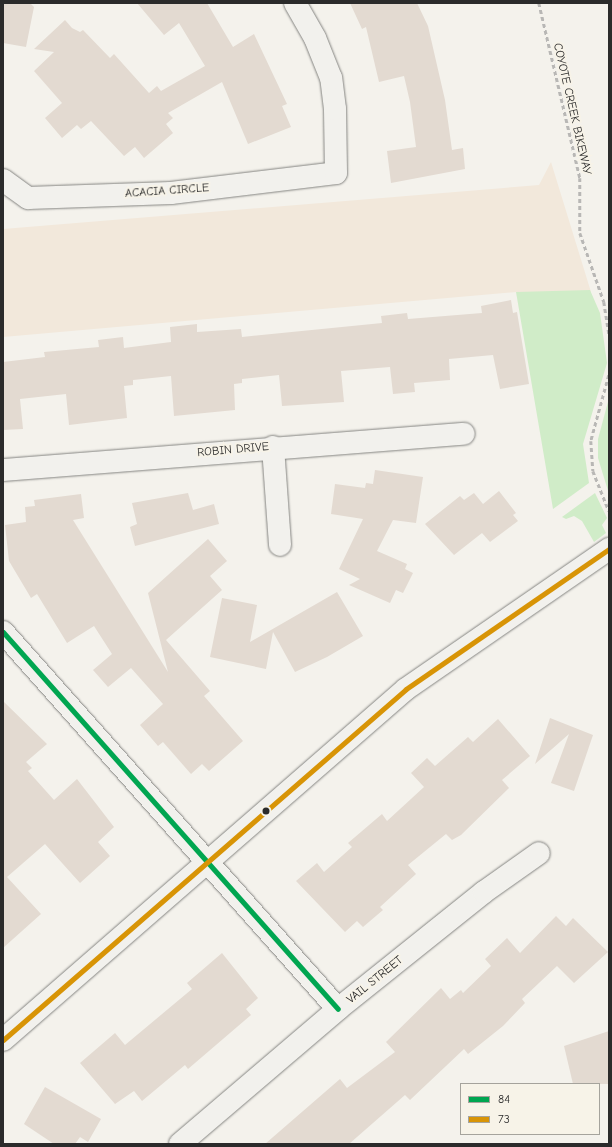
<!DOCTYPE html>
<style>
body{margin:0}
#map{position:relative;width:612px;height:1147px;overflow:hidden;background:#f4f2ec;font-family:"Comic Neue",sans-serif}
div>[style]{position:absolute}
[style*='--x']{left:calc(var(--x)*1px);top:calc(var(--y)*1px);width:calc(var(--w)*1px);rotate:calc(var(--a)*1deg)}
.built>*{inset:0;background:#f2e8db}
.green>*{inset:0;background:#d0ecc8}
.building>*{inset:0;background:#e3dad1}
.path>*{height:2.5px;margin-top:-1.25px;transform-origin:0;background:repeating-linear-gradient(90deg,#b8b7b5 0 4px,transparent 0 7px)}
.roads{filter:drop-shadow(0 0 1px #858582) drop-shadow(0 0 1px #858582)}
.street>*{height:22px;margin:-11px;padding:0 11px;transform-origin:11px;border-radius:11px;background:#f2f1ed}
.primary>*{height:22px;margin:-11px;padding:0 11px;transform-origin:11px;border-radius:11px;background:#f2f1ed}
.bus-1>*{height:5px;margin:-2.5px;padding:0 2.5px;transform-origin:2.5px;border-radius:2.5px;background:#00a651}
.bus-2>*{height:5px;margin:-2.5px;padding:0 2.5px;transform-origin:2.5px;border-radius:2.5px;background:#d89406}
.dots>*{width:11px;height:11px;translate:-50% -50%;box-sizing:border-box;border:2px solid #f7f3e8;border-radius:50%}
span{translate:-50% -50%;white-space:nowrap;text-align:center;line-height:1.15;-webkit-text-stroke:4px #f7f3e8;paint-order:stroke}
.street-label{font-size:12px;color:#2b2b2b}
.frame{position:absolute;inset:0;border:4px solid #2b2b2b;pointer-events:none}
.legend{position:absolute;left:460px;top:1083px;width:140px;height:52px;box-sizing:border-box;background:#f7f3e8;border:1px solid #a5a39c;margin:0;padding:5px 7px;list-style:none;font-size:12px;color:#2b2b2b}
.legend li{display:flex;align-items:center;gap:8px;height:20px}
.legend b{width:20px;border:1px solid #a5a39c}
</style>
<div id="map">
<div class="built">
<i style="clip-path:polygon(551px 162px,591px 292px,516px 292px,3px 337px,3px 229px,539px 185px)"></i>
</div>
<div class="green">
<i style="clip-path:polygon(590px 290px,600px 313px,607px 363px,583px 444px,589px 483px,553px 509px,516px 292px)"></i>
<i style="clip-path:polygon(609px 398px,609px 494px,598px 458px,598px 439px)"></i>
<i style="clip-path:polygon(595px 493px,607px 518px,602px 525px,606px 533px,594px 542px,582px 521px,574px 516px,566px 519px,562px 517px)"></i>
</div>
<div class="building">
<i style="clip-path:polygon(3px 3px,30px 3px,34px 7px,26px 47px,3px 43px)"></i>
<i style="clip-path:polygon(137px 3px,207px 3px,233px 47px,254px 34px,287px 104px,282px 106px,291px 127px,248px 144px,222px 82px,168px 113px,173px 118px,166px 124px,173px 133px,144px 158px,135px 147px,124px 156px,91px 121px,81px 129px,77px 125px,62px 138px,45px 118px,62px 103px,34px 71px,54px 52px,34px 49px,65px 20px,72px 28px,80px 32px,83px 30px,110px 58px,114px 54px,149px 93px,157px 86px,161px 91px,205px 66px,179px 23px,164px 35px)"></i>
<i style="clip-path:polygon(350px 3px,417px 3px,428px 26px,445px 100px,452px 150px,463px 148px,465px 169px,391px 183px,387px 151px,416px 147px,410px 102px,404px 76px,379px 82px,366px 27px,362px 29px)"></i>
<i style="clip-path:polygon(511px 300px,513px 313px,517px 312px,529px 384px,500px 389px,493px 355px,449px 359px,450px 380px,414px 383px,415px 392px,393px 394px,390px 367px,341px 371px,344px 402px,282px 406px,279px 375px,242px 379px,242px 383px,234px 384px,235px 410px,174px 416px,171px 376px,133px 380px,133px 385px,124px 386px,127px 418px,69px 425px,66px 394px,20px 399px,23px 429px,3px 430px,3px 362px,45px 357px,44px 352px,99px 347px,98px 340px,123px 337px,124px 348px,171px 342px,170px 327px,197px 324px,197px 332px,241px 329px,242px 337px,382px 323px,381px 316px,407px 313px,408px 319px,482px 313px,481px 306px)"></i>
<i style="clip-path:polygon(375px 470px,423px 477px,416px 523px,393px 520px,377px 551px,407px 564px,405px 569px,413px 573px,403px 593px,396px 590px,390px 603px,349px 585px,360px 579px,339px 569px,363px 519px,331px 514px,335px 484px,365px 488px,366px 483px,373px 484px)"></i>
<i style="clip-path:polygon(499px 491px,516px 513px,513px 515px,518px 521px,490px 542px,482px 533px,454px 555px,425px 524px,460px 496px,464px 500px,474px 493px,483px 504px)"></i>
<i style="clip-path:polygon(188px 493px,193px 510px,214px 504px,219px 524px,135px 546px,130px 527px,137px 524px,132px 503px)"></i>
<i style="clip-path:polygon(81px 494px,84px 518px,73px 520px,168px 672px,148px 593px,208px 539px,227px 561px,210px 576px,222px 590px,166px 640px,210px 691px,204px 696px,243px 741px,209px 771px,202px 764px,191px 774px,163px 742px,158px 746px,140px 725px,163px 704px,131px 668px,108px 687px,93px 670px,112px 654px,94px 626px,67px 643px,37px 594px,31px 598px,9px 561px,5px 525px,26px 522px,25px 507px,35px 506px,34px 500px)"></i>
<i style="clip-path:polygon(337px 592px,363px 636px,327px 657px,295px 672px,273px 632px,266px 669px,210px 657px,222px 598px,257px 605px,250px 642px)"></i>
<i style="clip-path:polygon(3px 701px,47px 744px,26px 762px,32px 768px,28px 771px,54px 800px,77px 779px,114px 827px,98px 842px,110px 856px,80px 883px,45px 844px,7px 877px,41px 914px,3px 948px)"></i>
<i style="clip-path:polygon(550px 718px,593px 735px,574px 791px,551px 783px,569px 734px,535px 764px)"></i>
<i style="clip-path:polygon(498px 719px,530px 756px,502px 780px,509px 788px,461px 835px,452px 840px,446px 834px,408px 865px,416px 874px,380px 907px,383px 910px,363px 927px,357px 921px,345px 932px,296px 881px,317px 863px,324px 872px,352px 847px,348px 843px,382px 814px,387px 821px,424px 787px,411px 773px,427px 758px,435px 766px,468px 737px,473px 742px)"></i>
<i style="clip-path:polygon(556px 916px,566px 926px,573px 918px,608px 952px,574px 983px,557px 966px,522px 999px,525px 1003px,503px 1026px,468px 1054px,464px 1049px,410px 1100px,405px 1095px,349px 1144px,265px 1144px,340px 1079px,347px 1088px,395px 1052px,386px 1042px,441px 988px,450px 999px,461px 990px,463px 993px,491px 966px,485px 959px,507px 938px,520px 953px)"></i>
<i style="clip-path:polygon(222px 953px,258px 998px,246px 1009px,251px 1015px,188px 1069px,185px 1065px,142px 1101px,134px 1091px,115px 1104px,80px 1063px,115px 1033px,125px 1045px,192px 989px,187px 983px)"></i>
<i style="clip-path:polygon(609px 1031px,609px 1084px,573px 1084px,564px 1046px)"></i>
<i style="clip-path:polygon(45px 1087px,101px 1119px,88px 1142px,80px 1137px,75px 1144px,54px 1144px,24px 1124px)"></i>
</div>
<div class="path">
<i style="--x:539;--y:3;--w:180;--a:76.8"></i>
<i style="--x:580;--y:178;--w:55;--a:90"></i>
<i style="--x:580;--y:233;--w:73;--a:70.8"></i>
<i style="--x:604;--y:302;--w:33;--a:81"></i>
<i style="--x:609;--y:375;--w:68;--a:105.3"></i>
<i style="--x:591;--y:441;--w:30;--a:86"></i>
<i style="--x:593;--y:471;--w:43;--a:68.2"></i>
</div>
<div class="roads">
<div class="street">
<i style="--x:3;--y:180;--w:31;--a:36"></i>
<i style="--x:28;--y:198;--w:143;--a:-2"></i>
<i style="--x:171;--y:193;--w:166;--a:-6.9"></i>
<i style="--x:336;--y:173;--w:64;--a:-90.9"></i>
<i style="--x:335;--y:109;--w:31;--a:-97"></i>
<i style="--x:331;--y:78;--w:43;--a:-111.8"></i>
<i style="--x:315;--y:38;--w:40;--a:-119.7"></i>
<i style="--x:273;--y:447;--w:98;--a:85.9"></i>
<i style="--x:3;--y:470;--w:462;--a:-4.5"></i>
<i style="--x:3;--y:632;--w:504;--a:48.38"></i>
<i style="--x:180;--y:1144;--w:208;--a:-40.5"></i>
<i style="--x:338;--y:1009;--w:187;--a:-38.7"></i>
<i style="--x:484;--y:892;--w:67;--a:-35.3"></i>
</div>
<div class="primary">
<i style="--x:3;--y:1040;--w:534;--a:-41.05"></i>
<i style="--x:406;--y:689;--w:247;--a:-34.6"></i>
</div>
</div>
<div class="bus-1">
<i style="--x:3;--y:632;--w:504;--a:48.38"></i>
</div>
<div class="bus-2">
<i style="--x:3;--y:1040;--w:534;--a:-41.05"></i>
<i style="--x:406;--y:689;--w:247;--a:-34.6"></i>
</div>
<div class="dots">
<i style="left:266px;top:811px;background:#2b2b2b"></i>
</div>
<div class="street-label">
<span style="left:572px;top:109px;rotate:77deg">COYOTE CREEK BIKEWAY</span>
<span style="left:167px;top:191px;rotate:-4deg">ACACIA CIRCLE</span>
<span style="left:233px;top:450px;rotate:-5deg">ROBIN DRIVE</span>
<span style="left:375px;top:980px;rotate:-39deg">VAIL STREET</span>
</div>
<div class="frame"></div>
<ul class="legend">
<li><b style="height:5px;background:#00a651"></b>84</li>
<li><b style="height:5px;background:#d89406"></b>73</li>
</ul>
</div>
